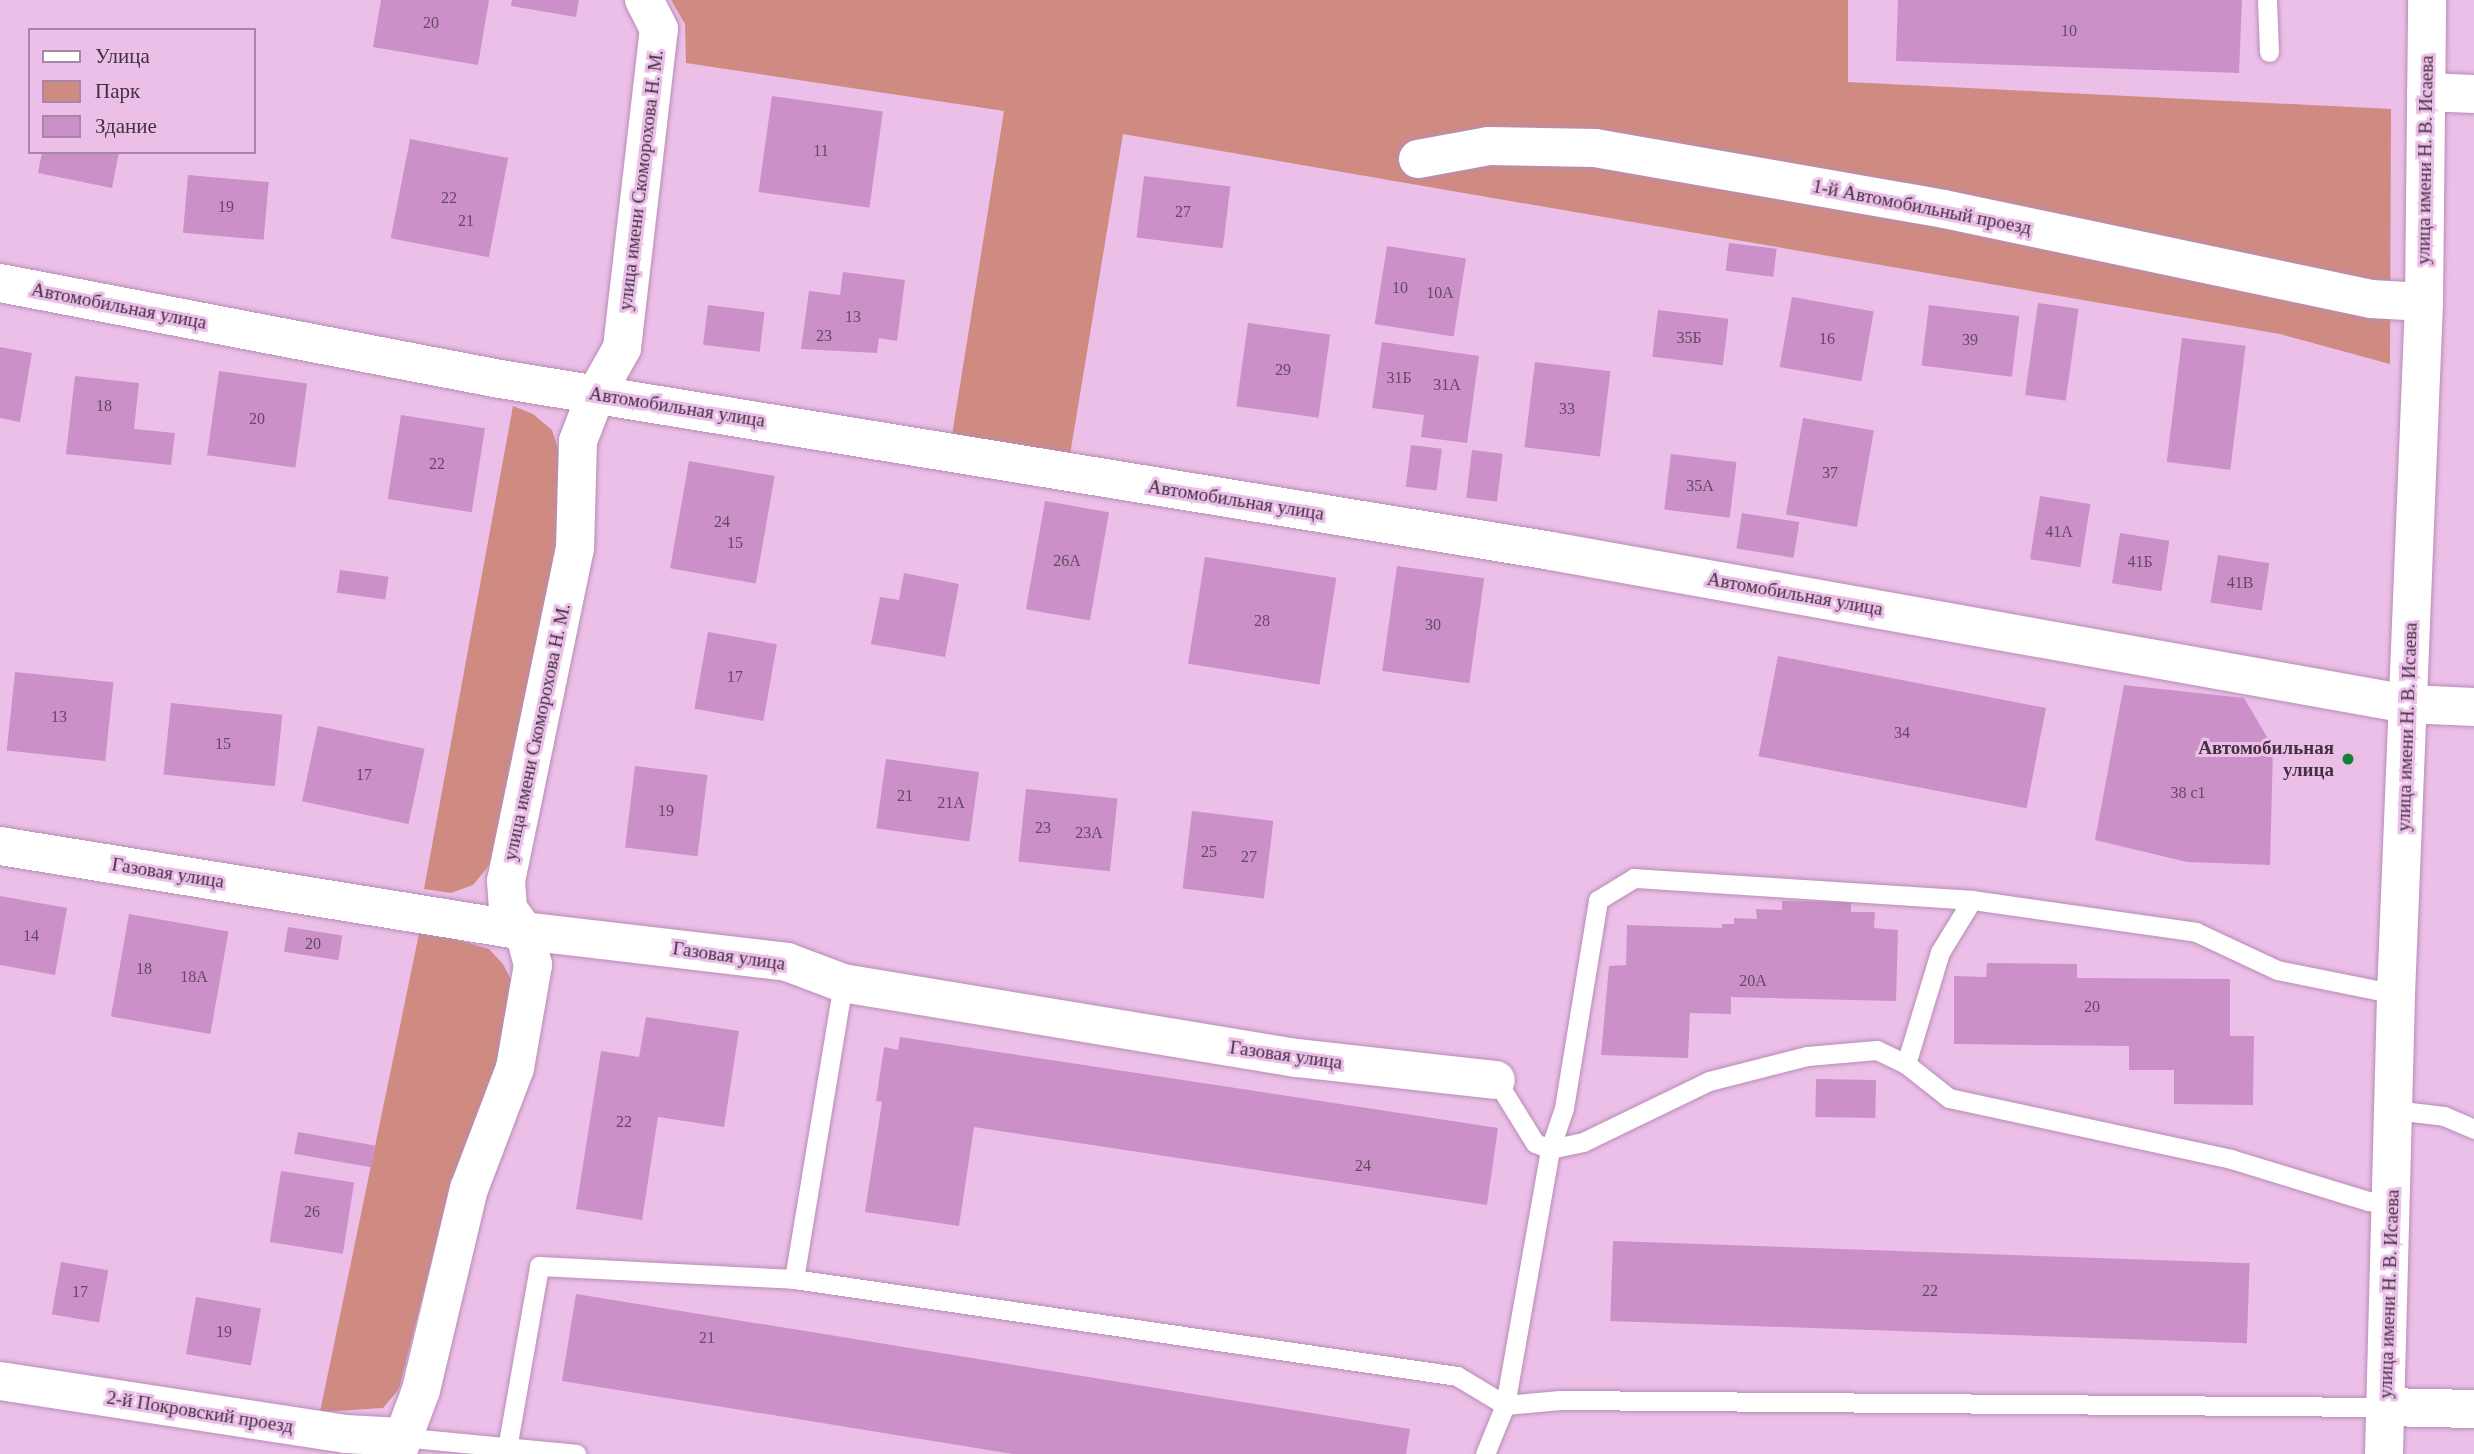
<!DOCTYPE html>
<meta charset="utf-8">
<style>
body{margin:0}
#map{position:relative;width:2474px;height:1454px;overflow:hidden;background:#ecbfe9;font-family:"Times New Roman",serif}
div>[style]{position:absolute}
[style*='--x']{left:calc(var(--x)*1px);top:calc(var(--y)*1px);width:calc(var(--w)*1px);rotate:calc(var(--a)*1deg)}
.green>*{inset:0;background:#cf8b81}
.building>*{inset:0;background:#cb90c7;transform-origin:0 0}
.roads{filter:drop-shadow(0 0 2px #b88cb5) drop-shadow(0 0 2px #b88cb5)}
.service>*{height:19px;margin:-9.5px;padding:0 9.5px;transform-origin:9.5px;border-radius:9.5px;background:#fff}
.minor>*{height:38px;margin:-19px;padding:0 19px;transform-origin:19px;border-radius:19px;background:#fff}
.dots>*{width:19px;height:19px;translate:-50% -50%;box-sizing:border-box;border:4px solid #ecbfe9;border-radius:50%}
span{translate:-50% -50%;white-space:nowrap;text-align:center;line-height:1.15;-webkit-text-stroke:6px #ecbfe9;paint-order:stroke}
.number-label{font-size:16px;color:#654963}
.number-label span{-webkit-text-stroke-width:0}
.street-label{font-size:19px;color:#433142}
.poi-label{font-size:19px;color:#433142;font-weight:700}
.right{translate:-100% -50%;text-align:right}
.legend{position:absolute;left:28px;top:28px;width:228px;height:126px;box-sizing:border-box;background:#ecbfe9;border:2px solid #a886a6;margin:0;padding:9px 12px;list-style:none;font-size:21px;color:#433142}
.legend li{display:flex;align-items:center;gap:14px;height:35px}
.legend b{width:35px;border:2px solid #a886a6}
</style>
<div id="map">
<div class="green">
<i style="clip-path:polygon(671px 0,1848px 0,1848px 82px,2391px 109px,2390px 364px,2280px 334px,1123px 134px,1069px 461px,952px 435px,1004px 111px,686px 63px,685px 24px)"></i>
<i style="clip-path:polygon(513px 406px,533px 414px,552px 430px,559px 451px,558px 549px,491px 863px,473px 885px,451px 893px,424px 889px)"></i>
<i style="clip-path:polygon(420px 929px,489px 949px,503px 964px,512px 982px,501px 1058px,452px 1181px,399px 1389px,383px 1408px,320px 1412px)"></i>
</div>
<div class="building">
<i style="clip-path:polygon(381px 0,489px 0,478px 65px,373px 47px)"></i>
<i style="clip-path:polygon(512px 0,579px 0,576px 17px,511px 6px)"></i>
<i style="clip-path:polygon(1898px 0,2242px 0,2239px 73px,1896px 61px)"></i>
<i style="left:772px;top:96px;width:112px;height:97px;rotate:8deg"></i>
<i style="left:410px;top:139px;width:100px;height:101px;rotate:11deg"></i>
<i style="clip-path:polygon(42px 152px,119px 152px,112px 188px,38px 173px)"></i>
<i style="left:188px;top:175px;width:81px;height:58px;rotate:5deg"></i>
<i style="left:1144px;top:176px;width:87px;height:62px;rotate:7deg"></i>
<i style="left:1729px;top:243px;width:48px;height:28px;rotate:7deg"></i>
<i style="left:1387px;top:246px;width:80px;height:79px;rotate:9deg"></i>
<i style="clip-path:polygon(843px 272px,905px 280px,897px 341px,879px 338px,877px 353px,801px 349px,809px 291px,840px 295px)"></i>
<i style="left:1792px;top:297px;width:83px;height:71px;rotate:10deg"></i>
<i style="left:2038px;top:303px;width:41px;height:93px;rotate:8deg"></i>
<i style="left:708px;top:305px;width:57px;height:40px;rotate:7deg"></i>
<i style="left:1929px;top:305px;width:91px;height:61px;rotate:7deg"></i>
<i style="left:1658px;top:310px;width:71px;height:47px;rotate:7deg"></i>
<i style="left:1248px;top:323px;width:83px;height:84px;rotate:8deg"></i>
<i style="left:2182px;top:338px;width:64px;height:125px;rotate:7deg"></i>
<i style="clip-path:polygon(1382px 342px,1479px 356px,1467px 443px,1421px 437px,1424px 415px,1372px 408px)"></i>
<i style="clip-path:polygon(0 347px,32px 353px,20px 422px,0 418px)"></i>
<i style="left:1535px;top:362px;width:76px;height:86px;rotate:7deg"></i>
<i style="left:219px;top:371px;width:89px;height:85px;rotate:8deg"></i>
<i style="clip-path:polygon(75px 376px,139px 383px,134px 429px,175px 433px,171px 465px,66px 454px)"></i>
<i style="left:401px;top:415px;width:85px;height:85px;rotate:9deg"></i>
<i style="left:1803px;top:418px;width:72px;height:98px;rotate:10deg"></i>
<i style="left:1411px;top:445px;width:31px;height:42px;rotate:7deg"></i>
<i style="left:1472px;top:450px;width:31px;height:48px;rotate:7deg"></i>
<i style="left:1671px;top:454px;width:66px;height:56px;rotate:7deg"></i>
<i style="left:689px;top:461px;width:87px;height:109px;rotate:10deg"></i>
<i style="left:2040px;top:496px;width:51px;height:64px;rotate:9deg"></i>
<i style="left:1045px;top:501px;width:65px;height:110px;rotate:10deg"></i>
<i style="left:1742px;top:513px;width:58px;height:36px;rotate:9deg"></i>
<i style="left:2120px;top:533px;width:50px;height:51px;rotate:9deg"></i>
<i style="left:2218px;top:555px;width:52px;height:48px;rotate:9deg"></i>
<i style="left:1205px;top:557px;width:133px;height:108px;rotate:9deg"></i>
<i style="left:1397px;top:566px;width:88px;height:106px;rotate:8deg"></i>
<i style="left:340px;top:570px;width:49px;height:23px;rotate:8deg"></i>
<i style="clip-path:polygon(904px 573px,959px 584px,945px 657px,871px 644px,880px 597px,899px 600px)"></i>
<i style="left:708px;top:632px;width:70px;height:78px;rotate:10deg"></i>
<i style="left:1778px;top:656px;width:273px;height:102px;rotate:11deg"></i>
<i style="left:15px;top:672px;width:99px;height:79px;rotate:6deg"></i>
<i style="clip-path:polygon(2124px 685px,2244px 698px,2273px 747px,2270px 865px,2187px 862px,2095px 840px)"></i>
<i style="left:171px;top:703px;width:112px;height:72px;rotate:6deg"></i>
<i style="left:318px;top:726px;width:109px;height:77px;rotate:12deg"></i>
<i style="left:886px;top:759px;width:94px;height:70px;rotate:8deg"></i>
<i style="left:635px;top:766px;width:73px;height:82px;rotate:7deg"></i>
<i style="left:1026px;top:789px;width:92px;height:73px;rotate:6deg"></i>
<i style="left:1192px;top:811px;width:82px;height:78px;rotate:7deg"></i>
<i style="clip-path:polygon(0 896px,67px 908px,55px 975px,0 965px)"></i>
<i style="clip-path:polygon(1782px 901px,1851px 902px,1851px 912px,1875px 912px,1874px 928px,1898px 930px,1896px 1001px,1731px 997px,1731px 1014px,1690px 1013px,1688px 1058px,1601px 1055px,1609px 966px,1626px 965px,1627px 925px,1722px 928px,1722px 924px,1734px 924px,1734px 918px,1757px 919px,1756px 909px,1782px 910px)"></i>
<i style="left:129px;top:914px;width:101px;height:104px;rotate:10deg"></i>
<i style="left:288px;top:927px;width:55px;height:25px;rotate:9deg"></i>
<i style="clip-path:polygon(1987px 963px,2077px 964px,2077px 978px,2230px 979px,2230px 1036px,2254px 1036px,2253px 1105px,2174px 1104px,2174px 1070px,2129px 1070px,2129px 1046px,1954px 1044px,1954px 976px,1986px 977px)"></i>
<i style="clip-path:polygon(646px 1017px,739px 1031px,724px 1127px,658px 1117px,642px 1220px,576px 1209px,601px 1051px,639px 1057px)"></i>
<i style="clip-path:polygon(900px 1037px,1498px 1128px,1487px 1205px,974px 1127px,959px 1226px,865px 1212px,882px 1102px,876px 1101px,884px 1047px,898px 1050px)"></i>
<i style="left:1816px;top:1079px;width:60px;height:38px;rotate:1deg"></i>
<i style="left:298px;top:1132px;width:78px;height:22px;rotate:10deg"></i>
<i style="left:281px;top:1171px;width:74px;height:72px;rotate:9deg"></i>
<i style="left:1613px;top:1241px;width:637px;height:80px;rotate:2deg"></i>
<i style="left:61px;top:1262px;width:48px;height:53px;rotate:10deg"></i>
<i style="clip-path:polygon(576px 1294px,1410px 1429px,1406px 1454px,1013px 1454px,562px 1381px)"></i>
<i style="left:196px;top:1297px;width:66px;height:58px;rotate:10deg"></i>
</div>
<div class="roads">
<div class="service">
<i style="--x:2267;--y:0;--w:52;--a:87.8"></i>
<i style="--x:1906;--y:1064;--w:117;--a:-73.1"></i>
<i style="--x:1940;--y:952;--w:61;--a:-58.4"></i>
<i style="--x:2394;--y:1110;--w:50;--a:6.8"></i>
<i style="--x:2444;--y:1116;--w:33;--a:23"></i>
<i style="--x:1550;--y:1149;--w:43;--a:-71.1"></i>
<i style="--x:1564;--y:1108;--w:211;--a:-80.7"></i>
<i style="--x:1598;--y:900;--w:42;--a:-31.4"></i>
<i style="--x:1634;--y:878;--w:339;--a:3.7"></i>
<i style="--x:1972;--y:900;--w:226;--a:8.1"></i>
<i style="--x:2196;--y:932;--w:89;--a:25.1"></i>
<i style="--x:2277;--y:970;--w:121;--a:11.4"></i>
<i style="--x:1550;--y:1149;--w:34;--a:-12"></i>
<i style="--x:1583;--y:1142;--w:140;--a:-25.8"></i>
<i style="--x:1709;--y:1081;--w:101;--a:-14.3"></i>
<i style="--x:1807;--y:1056;--w:70;--a:-4.9"></i>
<i style="--x:1877;--y:1050;--w:32;--a:26"></i>
<i style="--x:1906;--y:1064;--w:55;--a:38.3"></i>
<i style="--x:1949;--y:1098;--w:289;--a:12.2"></i>
<i style="--x:2231;--y:1159;--w:143;--a:17"></i>
<i style="--x:2368;--y:1201;--w:24;--a:7"></i>
<i style="--x:794;--y:1279;--w:300;--a:-80.6"></i>
<i style="--x:401;--y:1437;--w:176;--a:5.5"></i>
<i style="--x:506;--y:1454;--w:191;--a:-80"></i>
<i style="--x:539;--y:1266;--w:255;--a:2.9"></i>
<i style="--x:794;--y:1279;--w:670;--a:8.32"></i>
<i style="--x:1457;--y:1376;--w:56;--a:31.1"></i>
<i style="--x:1505;--y:1405;--w:55;--a:-5.2"></i>
<i style="--x:1560;--y:1400;--w:825;--a:0.49"></i>
<i style="--x:1485;--y:1454;--w:53;--a:-67.8"></i>
<i style="--x:1505;--y:1405;--w:260;--a:-80"></i>
<i style="--x:1550;--y:1149;--w:16;--a:-158"></i>
<i style="--x:1535;--y:1143;--w:74;--a:-121.8"></i>
</div>
<div class="minor">
<i style="--x:2426;--y:92;--w:48;--a:2.4"></i>
<i style="--x:1418;--y:159;--w:72;--a:-10.4"></i>
<i style="--x:1489;--y:146;--w:106;--a:1.1"></i>
<i style="--x:1595;--y:148;--w:354;--a:9.9"></i>
<i style="--x:1944;--y:209;--w:436;--a:11.9"></i>
<i style="--x:2371;--y:299;--w:53;--a:3.2"></i>
<i style="--x:0;--y:283;--w:509;--a:10.87"></i>
<i style="--x:500;--y:379;--w:1065;--a:9.29"></i>
<i style="--x:1551;--y:551;--w:870;--a:10.13"></i>
<i style="--x:2407;--y:704;--w:67;--a:2.6"></i>
<i style="--x:0;--y:846;--w:531;--a:9.21"></i>
<i style="--x:524;--y:931;--w:265;--a:6.7"></i>
<i style="--x:787;--y:962;--w:60;--a:20.6"></i>
<i style="--x:843;--y:983;--w:460;--a:9.4"></i>
<i style="--x:1297;--y:1058;--w:200;--a:6.3"></i>
<i style="--x:0;--y:1381;--w:350;--a:8.7"></i>
<i style="--x:346;--y:1434;--w:55;--a:3.1"></i>
<i style="--x:2385;--y:1407;--w:89;--a:1.3"></i>
<i style="--x:397;--y:1454;--w:68;--a:-69.4"></i>
<i style="--x:421;--y:1390;--w:207;--a:-76.6"></i>
<i style="--x:469;--y:1189;--w:129;--a:-69.2"></i>
<i style="--x:515;--y:1068;--w:105;--a:-80.1"></i>
<i style="--x:533;--y:965;--w:35;--a:-105"></i>
<i style="--x:524;--y:931;--w:27;--a:-126"></i>
<i style="--x:508;--y:909;--w:28;--a:-94"></i>
<i style="--x:506;--y:881;--w:339;--a:-78.3"></i>
<i style="--x:575;--y:549;--w:108;--a:-88.4"></i>
<i style="--x:578;--y:441;--w:50;--a:-69"></i>
<i style="--x:596;--y:394;--w:53;--a:-60.5"></i>
<i style="--x:622;--y:348;--w:321;--a:-83.4"></i>
<i style="--x:659;--y:29;--w:33;--a:-117"></i>
<i style="--x:2384;--y:1454;--w:460;--a:-88.5"></i>
<i style="--x:2396;--y:994;--w:693;--a:-87.68"></i>
<i style="--x:2424;--y:302;--w:302;--a:-89.4"></i>
</div>
</div>
<div class="dots">
<i style="left:2348px;top:759px;background:#118138"></i>
</div>
<div class="number-label">
<span style="left:431px;top:23px">20</span>
<span style="left:2069px;top:31px">10</span>
<span style="left:821px;top:151px">11</span>
<span style="left:449px;top:198px">22</span>
<span style="left:226px;top:207px">19</span>
<span style="left:1183px;top:212px">27</span>
<span style="left:466px;top:221px">21</span>
<span style="left:1400px;top:288px">10</span>
<span style="left:1440px;top:293px">10А</span>
<span style="left:853px;top:317px">13</span>
<span style="left:824px;top:336px">23</span>
<span style="left:1689px;top:338px">35Б</span>
<span style="left:1827px;top:339px">16</span>
<span style="left:1970px;top:340px">39</span>
<span style="left:1283px;top:370px">29</span>
<span style="left:1399px;top:378px">31Б</span>
<span style="left:1447px;top:385px">31А</span>
<span style="left:104px;top:406px">18</span>
<span style="left:1567px;top:409px">33</span>
<span style="left:257px;top:419px">20</span>
<span style="left:437px;top:464px">22</span>
<span style="left:1830px;top:473px">37</span>
<span style="left:1700px;top:486px">35А</span>
<span style="left:722px;top:522px">24</span>
<span style="left:2059px;top:532px">41А</span>
<span style="left:735px;top:543px">15</span>
<span style="left:1067px;top:561px">26А</span>
<span style="left:2140px;top:562px">41Б</span>
<span style="left:2240px;top:583px">41В</span>
<span style="left:1262px;top:621px">28</span>
<span style="left:1433px;top:625px">30</span>
<span style="left:735px;top:677px">17</span>
<span style="left:59px;top:717px">13</span>
<span style="left:1902px;top:733px">34</span>
<span style="left:223px;top:744px">15</span>
<span style="left:364px;top:775px">17</span>
<span style="left:2188px;top:793px">38 с1</span>
<span style="left:905px;top:796px">21</span>
<span style="left:951px;top:803px">21А</span>
<span style="left:666px;top:811px">19</span>
<span style="left:1043px;top:828px">23</span>
<span style="left:1089px;top:833px">23А</span>
<span style="left:1209px;top:852px">25</span>
<span style="left:1249px;top:857px">27</span>
<span style="left:31px;top:936px">14</span>
<span style="left:313px;top:944px">20</span>
<span style="left:144px;top:969px">18</span>
<span style="left:194px;top:977px">18А</span>
<span style="left:1753px;top:981px">20А</span>
<span style="left:2092px;top:1007px">20</span>
<span style="left:624px;top:1122px">22</span>
<span style="left:1363px;top:1166px">24</span>
<span style="left:312px;top:1212px">26</span>
<span style="left:1930px;top:1291px">22</span>
<span style="left:80px;top:1292px">17</span>
<span style="left:224px;top:1332px">19</span>
<span style="left:707px;top:1338px">21</span>
</div>
<div class="street-label">
<span style="left:2425px;top:160px;rotate:-89deg">улица имени Н. В. Исаева</span>
<span style="left:641px;top:180px;rotate:-83deg">улица имени Скоморохова Н. М.</span>
<span style="left:1922px;top:207px;rotate:11deg">1-й Автомобильный проезд</span>
<span style="left:119px;top:306px;rotate:11deg">Автомобильная улица</span>
<span style="left:677px;top:407px;rotate:9deg">Автомобильная улица</span>
<span style="left:1236px;top:500px;rotate:9deg">Автомобильная улица</span>
<span style="left:1795px;top:594px;rotate:10deg">Автомобильная улица</span>
<span style="left:2407px;top:727px;rotate:-88deg">улица имени Н. В. Исаева</span>
<span style="left:537px;top:732px;rotate:-78deg">улица имени Скоморохова Н. М.</span>
<span style="left:168px;top:873px;rotate:9deg">Газовая улица</span>
<span style="left:729px;top:956px;rotate:8deg">Газовая улица</span>
<span style="left:1286px;top:1055px;rotate:8deg">Газовая улица</span>
<span style="left:2389px;top:1294px;rotate:-88deg">улица имени Н. В. Исаева</span>
<span style="left:200px;top:1412px;rotate:9deg">2-й Покровский проезд</span>
</div>
<div class="poi-label">
<span class="right" style="left:2334px;top:759px">Автомобильная<br>улица</span>
</div>
<ul class="legend">
<li><b style="height:9px;background:#fff"></b>Улица</li>
<li><b style="height:19px;background:#cf8b81"></b>Парк</li>
<li><b style="height:19px;background:#cb90c7"></b>Здание</li>
</ul>
</div>
